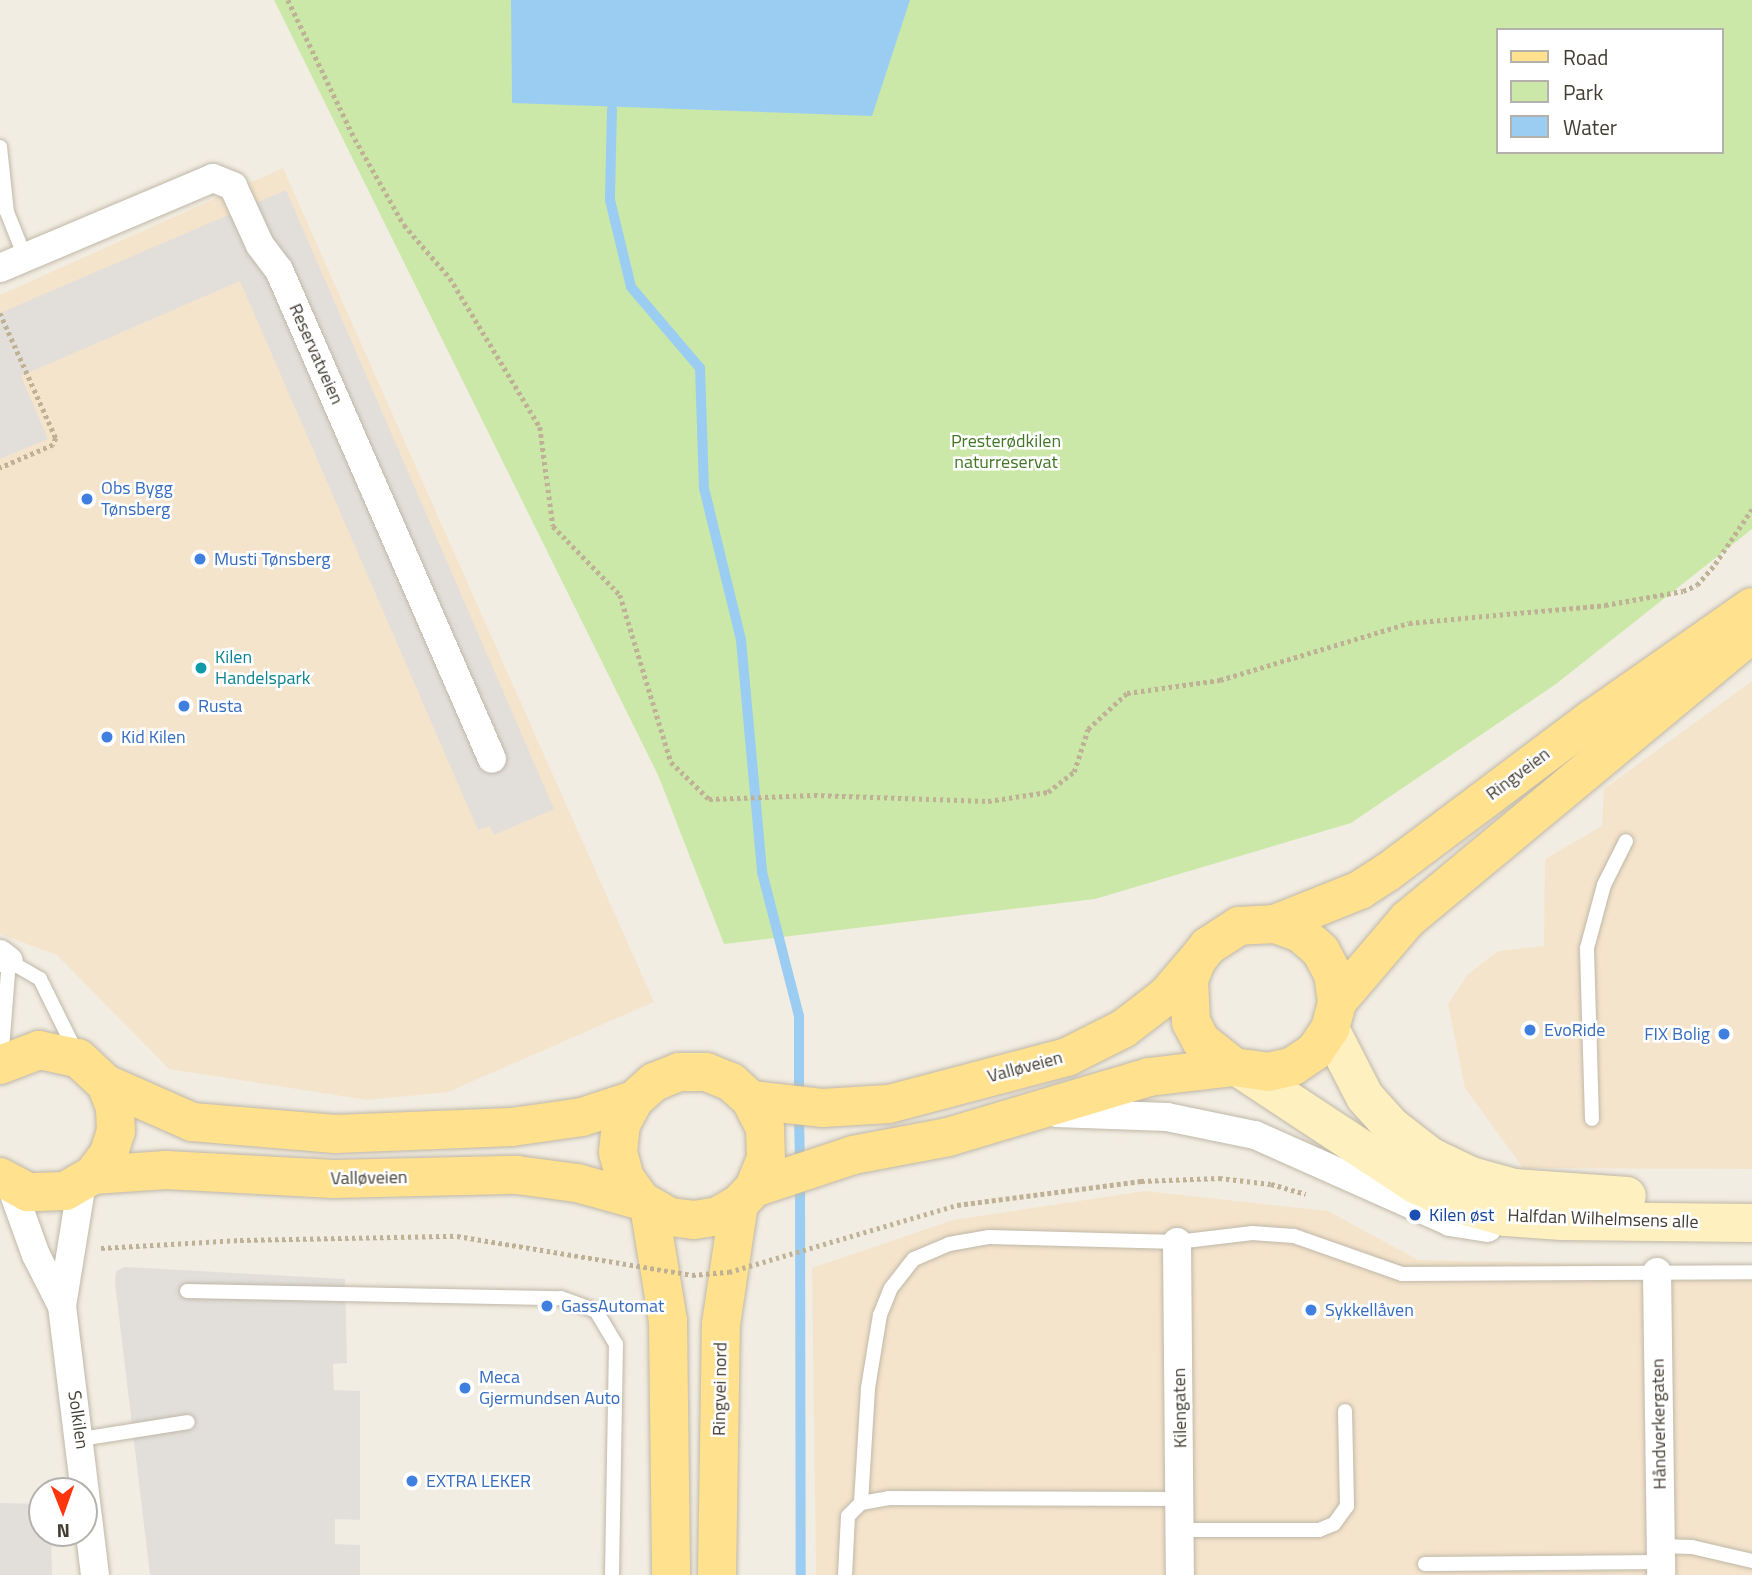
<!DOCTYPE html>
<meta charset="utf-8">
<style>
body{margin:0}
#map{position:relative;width:1752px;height:1575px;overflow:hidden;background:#f2ede2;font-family:"Titillium Web",sans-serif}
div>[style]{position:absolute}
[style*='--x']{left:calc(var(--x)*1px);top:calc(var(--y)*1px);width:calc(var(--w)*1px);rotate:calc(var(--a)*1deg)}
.commercial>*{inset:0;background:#f5e4cc}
.green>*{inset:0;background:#cbe8a9}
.parking>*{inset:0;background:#e2dfdb}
.water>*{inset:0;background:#9bcdf2}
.stream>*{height:10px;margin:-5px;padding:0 5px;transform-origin:5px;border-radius:5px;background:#9bcdf2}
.path>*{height:4.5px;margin-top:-2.25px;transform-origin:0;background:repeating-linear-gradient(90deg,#bfb196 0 3.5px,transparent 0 7px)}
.roads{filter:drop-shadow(0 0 2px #c0b8a8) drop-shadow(0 0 2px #c0b8a8)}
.service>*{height:14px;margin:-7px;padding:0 7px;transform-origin:7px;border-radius:7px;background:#fff}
.minor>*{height:28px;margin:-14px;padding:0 14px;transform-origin:14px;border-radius:14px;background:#fff}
.secondary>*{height:38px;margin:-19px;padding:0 19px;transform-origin:19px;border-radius:19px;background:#fff1bf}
.primary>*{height:38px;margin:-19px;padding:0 19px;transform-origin:19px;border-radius:19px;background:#ffe18e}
.path-bridge>*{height:4.5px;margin-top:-2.25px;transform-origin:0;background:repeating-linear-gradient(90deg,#bfb196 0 3.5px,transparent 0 7px)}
.dots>*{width:19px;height:19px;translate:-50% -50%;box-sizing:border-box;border:4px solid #fff;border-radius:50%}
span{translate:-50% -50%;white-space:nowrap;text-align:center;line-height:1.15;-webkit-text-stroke:5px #fff;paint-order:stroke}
.street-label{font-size:18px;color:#433d33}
.park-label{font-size:18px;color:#427625}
.shop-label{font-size:18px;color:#366cbe}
.left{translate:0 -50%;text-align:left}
.right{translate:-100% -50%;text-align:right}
.culture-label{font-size:18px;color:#0d838f}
.transit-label{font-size:18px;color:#164399}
.legend{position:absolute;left:1496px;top:28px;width:228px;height:126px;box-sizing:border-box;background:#fff;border:2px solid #b4b1ad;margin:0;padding:9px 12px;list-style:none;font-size:21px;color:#433d33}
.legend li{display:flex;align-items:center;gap:14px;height:35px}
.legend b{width:35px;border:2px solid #b4b1ad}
.north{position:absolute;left:28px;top:1477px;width:70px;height:70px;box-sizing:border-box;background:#fff;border:2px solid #b4b1ad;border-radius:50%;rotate:179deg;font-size:19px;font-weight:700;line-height:28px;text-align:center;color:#433d33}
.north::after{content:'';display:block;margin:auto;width:24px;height:32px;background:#ff350c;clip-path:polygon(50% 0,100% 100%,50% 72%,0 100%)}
</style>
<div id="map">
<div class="commercial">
<i style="clip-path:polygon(283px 168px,654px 1002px,448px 1092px,367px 1100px,169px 1069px,57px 955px,0 934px,0 295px)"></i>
<i style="clip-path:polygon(1752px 681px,1752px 1169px,1523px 1168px,1465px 1088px,1448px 1004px,1467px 975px,1498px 951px,1544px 946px,1545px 859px,1602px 826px,1604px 789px)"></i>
<i style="clip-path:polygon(1145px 1191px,1328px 1211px,1418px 1260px,1752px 1268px,1752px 1575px,816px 1575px,812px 1268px,953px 1220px)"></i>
</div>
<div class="green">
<i style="clip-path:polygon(evenodd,274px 0,1752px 0,1752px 529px,1556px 684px,1351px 823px,1095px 899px,724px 944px,658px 775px,274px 0,1498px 30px,1722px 30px,1722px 152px,1498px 152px,1498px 30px)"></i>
</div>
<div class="parking">
<i style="clip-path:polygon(286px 190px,554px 809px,494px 835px,490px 826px,478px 830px,240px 281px,21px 376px,48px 439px,0 459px,0 313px)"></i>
<i style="clip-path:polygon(125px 1267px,345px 1279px,347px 1363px,333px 1364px,334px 1390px,360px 1391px,360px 1520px,335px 1519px,335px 1544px,360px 1545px,360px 1575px,150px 1575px,115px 1283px,116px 1271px)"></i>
<i style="clip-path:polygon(0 1503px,42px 1504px,42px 1533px,51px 1533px,52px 1575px,0 1575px)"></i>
</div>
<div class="water">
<i style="clip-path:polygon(511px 0,910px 0,872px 116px,512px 103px)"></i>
</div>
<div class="stream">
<i style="--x:612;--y:109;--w:91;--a:91.3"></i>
<i style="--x:610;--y:200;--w:89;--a:76.4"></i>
<i style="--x:631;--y:287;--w:106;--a:49.6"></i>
<i style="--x:700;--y:368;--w:120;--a:88.1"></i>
<i style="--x:704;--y:488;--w:156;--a:76.3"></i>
<i style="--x:741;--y:640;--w:233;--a:84.8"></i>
<i style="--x:762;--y:872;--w:149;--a:75.6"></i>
<i style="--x:799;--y:1016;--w:82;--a:90"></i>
<i style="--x:799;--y:1114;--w:51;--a:88.9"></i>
<i style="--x:800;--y:1180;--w:395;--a:89.9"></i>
</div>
<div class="path">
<i style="--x:288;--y:0;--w:154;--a:64.3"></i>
<i style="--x:355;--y:139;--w:99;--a:60.3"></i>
<i style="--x:404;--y:225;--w:70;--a:49"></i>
<i style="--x:450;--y:278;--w:174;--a:58.9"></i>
<i style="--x:540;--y:427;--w:100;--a:82.5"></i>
<i style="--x:553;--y:526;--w:96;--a:45.8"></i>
<i style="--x:620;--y:595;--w:175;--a:73"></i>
<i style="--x:671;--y:762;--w:53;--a:44.2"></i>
<i style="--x:709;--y:799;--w:105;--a:-2.2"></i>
<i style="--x:814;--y:795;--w:174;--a:2"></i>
<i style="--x:988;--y:801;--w:61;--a:-8.5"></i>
<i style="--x:1048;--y:792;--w:33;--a:-38"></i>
<i style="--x:1074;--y:772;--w:45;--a:-72"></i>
<i style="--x:1088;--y:729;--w:53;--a:-42.7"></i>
<i style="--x:1127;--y:693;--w:94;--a:-8"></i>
<i style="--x:1220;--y:680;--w:197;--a:-16.8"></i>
<i style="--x:1409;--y:623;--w:197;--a:-5.2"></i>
<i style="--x:1605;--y:605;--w:79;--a:-10.2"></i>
<i style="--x:1683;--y:591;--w:15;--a:-23"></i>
<i style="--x:1697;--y:585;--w:28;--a:-49"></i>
<i style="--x:1715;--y:564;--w:66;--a:-56.1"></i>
<i style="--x:0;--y:313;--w:137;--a:65.9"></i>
<i style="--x:56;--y:438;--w:8;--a:113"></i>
<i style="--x:53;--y:445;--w:58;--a:156.5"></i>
<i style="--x:1141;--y:1181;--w:78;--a:-2.2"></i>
<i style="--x:1219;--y:1178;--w:52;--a:6.6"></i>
<i style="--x:1271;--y:1184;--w:36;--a:16"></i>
<i style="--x:101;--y:1248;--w:139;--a:-3.3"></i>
</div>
<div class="roads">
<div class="service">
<i style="--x:0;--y:147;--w:65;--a:83.9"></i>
<i style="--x:7;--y:212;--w:48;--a:68.2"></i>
<i style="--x:1;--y:1062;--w:101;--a:-85.5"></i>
<i style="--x:9;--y:961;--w:36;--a:30"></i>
<i style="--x:40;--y:979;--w:84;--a:63.7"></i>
<i style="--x:1592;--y:1119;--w:171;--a:-91.7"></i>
<i style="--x:1587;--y:948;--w:65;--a:-74.9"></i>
<i style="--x:1604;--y:885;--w:49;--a:-63.4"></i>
<i style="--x:187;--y:1291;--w:374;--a:1.1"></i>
<i style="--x:561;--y:1298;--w:37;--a:20"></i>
<i style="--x:596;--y:1311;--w:39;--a:59"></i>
<i style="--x:616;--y:1344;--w:231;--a:91"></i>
<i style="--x:81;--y:1439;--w:108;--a:-9"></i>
<i style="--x:861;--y:1503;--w:115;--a:-86.5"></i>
<i style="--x:868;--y:1388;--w:74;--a:-80.7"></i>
<i style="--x:880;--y:1315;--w:29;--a:-68"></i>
<i style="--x:891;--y:1288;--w:37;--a:-52"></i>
<i style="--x:914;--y:1259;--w:38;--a:-23"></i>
<i style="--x:949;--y:1244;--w:41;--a:-9.9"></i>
<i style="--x:989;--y:1237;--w:188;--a:1.5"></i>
<i style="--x:1177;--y:1242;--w:76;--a:-6.8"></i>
<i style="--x:1252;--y:1233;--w:42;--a:4.1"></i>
<i style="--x:1294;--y:1236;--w:114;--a:19.4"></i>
<i style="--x:1402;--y:1274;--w:350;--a:-0.3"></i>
<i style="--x:1182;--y:1530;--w:137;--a:0"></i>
<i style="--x:1319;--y:1530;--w:16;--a:-22"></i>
<i style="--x:1334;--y:1524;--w:22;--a:-54"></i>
<i style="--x:1347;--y:1506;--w:95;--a:-91.2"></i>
<i style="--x:1660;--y:1546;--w:32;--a:2"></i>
<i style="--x:1692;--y:1547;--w:62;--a:13.1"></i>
<i style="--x:1425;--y:1564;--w:235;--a:-0.5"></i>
<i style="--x:845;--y:1575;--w:59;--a:-87.1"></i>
<i style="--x:848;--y:1516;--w:18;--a:-45"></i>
<i style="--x:861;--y:1503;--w:27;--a:-10"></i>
<i style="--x:888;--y:1498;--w:294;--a:0.2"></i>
</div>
<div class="minor">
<i style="--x:0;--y:268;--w:231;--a:-22.9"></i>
<i style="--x:213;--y:178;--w:22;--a:22"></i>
<i style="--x:233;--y:186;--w:65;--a:65.4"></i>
<i style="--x:260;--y:245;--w:31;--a:53"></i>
<i style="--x:279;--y:270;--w:533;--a:66.46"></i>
<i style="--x:0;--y:954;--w:11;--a:38"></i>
<i style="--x:1056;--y:1113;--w:111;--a:2.1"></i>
<i style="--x:1167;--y:1117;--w:90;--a:11.6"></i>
<i style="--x:1255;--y:1135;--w:214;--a:24"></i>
<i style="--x:1450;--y:1222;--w:38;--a:9"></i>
<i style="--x:11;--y:1186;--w:73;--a:70.1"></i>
<i style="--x:36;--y:1255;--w:57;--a:63"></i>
<i style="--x:62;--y:1306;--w:125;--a:-80.8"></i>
<i style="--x:1177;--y:1242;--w:333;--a:89.5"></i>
<i style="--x:1657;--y:1272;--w:303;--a:89.2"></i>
<i style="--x:62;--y:1306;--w:271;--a:83"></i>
</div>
<div class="secondary">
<i style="--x:1330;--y:1029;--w:76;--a:62.8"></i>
<i style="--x:1365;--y:1097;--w:39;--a:48"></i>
<i style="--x:1391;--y:1126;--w:51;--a:37.8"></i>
<i style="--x:1431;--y:1157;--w:44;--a:25.4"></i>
<i style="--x:1471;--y:1176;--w:45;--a:15.6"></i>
<i style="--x:1514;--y:1188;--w:113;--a:4"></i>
<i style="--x:1242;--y:1070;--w:207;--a:33.4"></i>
<i style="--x:1415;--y:1184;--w:48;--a:24.4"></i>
<i style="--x:1459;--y:1204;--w:49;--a:15.5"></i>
<i style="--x:1506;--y:1217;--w:56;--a:4.1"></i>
<i style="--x:1562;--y:1221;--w:190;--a:0.6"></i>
</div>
<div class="primary">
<i style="--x:1275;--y:924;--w:92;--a:-21.8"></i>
<i style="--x:1360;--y:890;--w:33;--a:-33"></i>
<i style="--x:1388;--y:872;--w:255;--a:-36.9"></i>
<i style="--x:1592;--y:719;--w:195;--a:-35"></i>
<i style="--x:1337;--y:1002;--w:109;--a:-49.5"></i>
<i style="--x:1408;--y:919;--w:447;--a:-39.7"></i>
<i style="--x:0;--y:1065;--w:42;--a:-21"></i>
<i style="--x:39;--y:1050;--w:40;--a:12"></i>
<i style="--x:78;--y:1058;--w:38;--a:43"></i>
<i style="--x:106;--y:1084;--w:25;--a:69"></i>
<i style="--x:115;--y:1107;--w:24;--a:88"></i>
<i style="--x:116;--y:1131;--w:25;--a:108"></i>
<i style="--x:108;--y:1155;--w:25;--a:127"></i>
<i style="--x:93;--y:1175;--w:32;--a:150"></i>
<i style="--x:65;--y:1191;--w:37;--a:178"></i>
<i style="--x:28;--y:1192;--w:32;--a:-152"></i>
<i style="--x:106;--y:1084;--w:94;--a:23.8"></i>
<i style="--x:192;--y:1122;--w:144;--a:4.8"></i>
<i style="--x:335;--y:1134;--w:177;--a:-2.3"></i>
<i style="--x:512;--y:1127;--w:71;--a:-8.1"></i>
<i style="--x:582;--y:1117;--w:55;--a:-18.1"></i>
<i style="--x:751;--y:1100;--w:71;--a:6.4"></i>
<i style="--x:822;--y:1108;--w:67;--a:-3.4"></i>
<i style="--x:889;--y:1104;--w:184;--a:-14.8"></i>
<i style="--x:1067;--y:1057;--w:63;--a:-26.6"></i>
<i style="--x:1123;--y:1029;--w:54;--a:-37.5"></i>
<i style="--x:1166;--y:996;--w:46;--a:-49.4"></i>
<i style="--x:93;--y:1175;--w:73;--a:-3.9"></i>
<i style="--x:166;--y:1170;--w:168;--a:3.1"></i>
<i style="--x:334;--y:1179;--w:183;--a:-1.3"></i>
<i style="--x:517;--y:1175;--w:61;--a:7.6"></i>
<i style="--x:577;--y:1183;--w:67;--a:15.5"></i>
<i style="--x:642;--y:1201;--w:32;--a:30"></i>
<i style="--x:670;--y:1217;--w:24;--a:7"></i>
<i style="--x:694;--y:1220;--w:24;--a:-9"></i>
<i style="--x:718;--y:1216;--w:24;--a:-30"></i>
<i style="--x:739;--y:1204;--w:22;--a:-47"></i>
<i style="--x:754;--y:1188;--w:31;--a:-68"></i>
<i style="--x:766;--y:1159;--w:31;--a:-92"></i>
<i style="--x:765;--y:1128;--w:31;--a:-117"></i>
<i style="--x:751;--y:1100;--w:27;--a:-138"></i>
<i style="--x:731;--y:1082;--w:27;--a:-158"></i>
<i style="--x:706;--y:1072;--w:27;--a:180"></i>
<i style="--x:679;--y:1072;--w:27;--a:158"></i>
<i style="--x:654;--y:1082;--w:27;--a:138"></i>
<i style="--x:634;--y:1100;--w:27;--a:118"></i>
<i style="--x:621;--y:1124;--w:28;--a:96"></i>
<i style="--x:618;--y:1152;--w:27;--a:75"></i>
<i style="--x:625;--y:1178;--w:29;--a:54"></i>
<i style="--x:754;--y:1188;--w:104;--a:-18.4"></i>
<i style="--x:853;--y:1155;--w:97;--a:-10.7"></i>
<i style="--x:948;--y:1137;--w:210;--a:-16.6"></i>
<i style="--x:1149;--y:1077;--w:86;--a:-6.7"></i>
<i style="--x:1234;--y:1067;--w:34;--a:8"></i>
<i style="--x:1268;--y:1072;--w:26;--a:-13"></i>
<i style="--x:1293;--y:1066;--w:27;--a:-34"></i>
<i style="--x:1315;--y:1051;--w:27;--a:-56"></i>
<i style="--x:1330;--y:1029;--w:28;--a:-75"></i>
<i style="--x:1337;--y:1002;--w:28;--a:-98"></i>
<i style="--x:1333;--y:974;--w:26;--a:-118"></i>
<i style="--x:1321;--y:951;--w:28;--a:-139"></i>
<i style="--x:1300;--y:933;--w:27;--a:-160"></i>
<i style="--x:1275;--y:924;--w:36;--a:177"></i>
<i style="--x:1239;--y:926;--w:37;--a:147"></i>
<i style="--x:1208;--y:946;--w:18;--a:128"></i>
<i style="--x:1197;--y:960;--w:22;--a:112"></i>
<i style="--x:1189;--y:980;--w:42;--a:87.3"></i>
<i style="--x:1191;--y:1022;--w:21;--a:62"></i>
<i style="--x:1201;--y:1041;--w:42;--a:38.2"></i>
<i style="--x:649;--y:1206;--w:117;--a:80.6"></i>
<i style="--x:668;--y:1321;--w:254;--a:89.3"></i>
<i style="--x:717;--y:1575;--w:251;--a:-89.1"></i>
<i style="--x:721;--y:1324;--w:121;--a:-81.5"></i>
</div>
</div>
<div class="path-bridge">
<i style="--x:240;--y:1240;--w:217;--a:-1.1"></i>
<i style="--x:457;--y:1236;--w:238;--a:9.4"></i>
<i style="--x:692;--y:1275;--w:37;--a:-5"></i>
<i style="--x:729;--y:1272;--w:238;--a:-16.4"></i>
<i style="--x:957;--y:1205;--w:186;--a:-7.4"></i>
</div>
<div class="dots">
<i style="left:87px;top:499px;background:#3f7fe0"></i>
<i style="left:200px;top:559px;background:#3f7fe0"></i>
<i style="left:201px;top:668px;background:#0f9aa8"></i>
<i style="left:184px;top:706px;background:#3f7fe0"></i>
<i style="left:107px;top:737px;background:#3f7fe0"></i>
<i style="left:1530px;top:1030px;background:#3f7fe0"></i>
<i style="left:1724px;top:1034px;background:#3f7fe0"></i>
<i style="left:1415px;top:1215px;background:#1a4fb4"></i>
<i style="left:547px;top:1306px;background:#3f7fe0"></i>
<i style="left:1311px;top:1310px;background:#3f7fe0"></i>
<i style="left:465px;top:1388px;background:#3f7fe0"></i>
<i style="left:412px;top:1481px;background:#3f7fe0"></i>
</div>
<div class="street-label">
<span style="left:316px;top:354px;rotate:66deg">Reservatveien</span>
<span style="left:1518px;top:774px;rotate:-37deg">Ringveien</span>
<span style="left:1025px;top:1067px;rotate:-15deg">Valløveien</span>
<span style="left:369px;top:1178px;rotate:-1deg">Valløveien</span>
<span style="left:1603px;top:1219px;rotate:2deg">Halfdan Wilhelmsens alle</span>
<span style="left:720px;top:1389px;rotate:-89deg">Ringvei nord</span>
<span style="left:1180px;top:1408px;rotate:-91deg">Kilengaten</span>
<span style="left:78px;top:1420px;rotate:82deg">Solkilen</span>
<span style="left:1659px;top:1424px;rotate:-91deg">Håndverkergaten</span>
</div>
<div class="park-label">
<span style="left:1006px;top:452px">Presterødkilen<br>naturreservat</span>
</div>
<div class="shop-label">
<span class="left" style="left:101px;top:499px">Obs Bygg<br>Tønsberg</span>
<span class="left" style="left:214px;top:559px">Musti Tønsberg</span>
<span class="left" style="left:198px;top:706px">Rusta</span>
<span class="left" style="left:121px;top:737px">Kid Kilen</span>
<span class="left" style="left:1544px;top:1030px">EvoRide</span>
<span class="right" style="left:1710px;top:1034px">FIX Bolig</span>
<span class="left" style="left:561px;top:1306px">GassAutomat</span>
<span class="left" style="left:1325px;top:1310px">Sykkellåven</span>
<span class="left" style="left:479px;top:1388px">Meca<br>Gjermundsen Auto</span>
<span class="left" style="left:426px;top:1481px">EXTRA LEKER</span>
</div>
<div class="culture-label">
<span class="left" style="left:215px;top:668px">Kilen<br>Handelspark</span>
</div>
<div class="transit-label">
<span class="left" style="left:1429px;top:1215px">Kilen øst</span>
</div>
<ul class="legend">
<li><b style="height:9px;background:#ffe18e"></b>Road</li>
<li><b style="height:19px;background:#cbe8a9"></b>Park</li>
<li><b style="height:19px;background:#9bcdf2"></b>Water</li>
</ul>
<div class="north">N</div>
</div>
